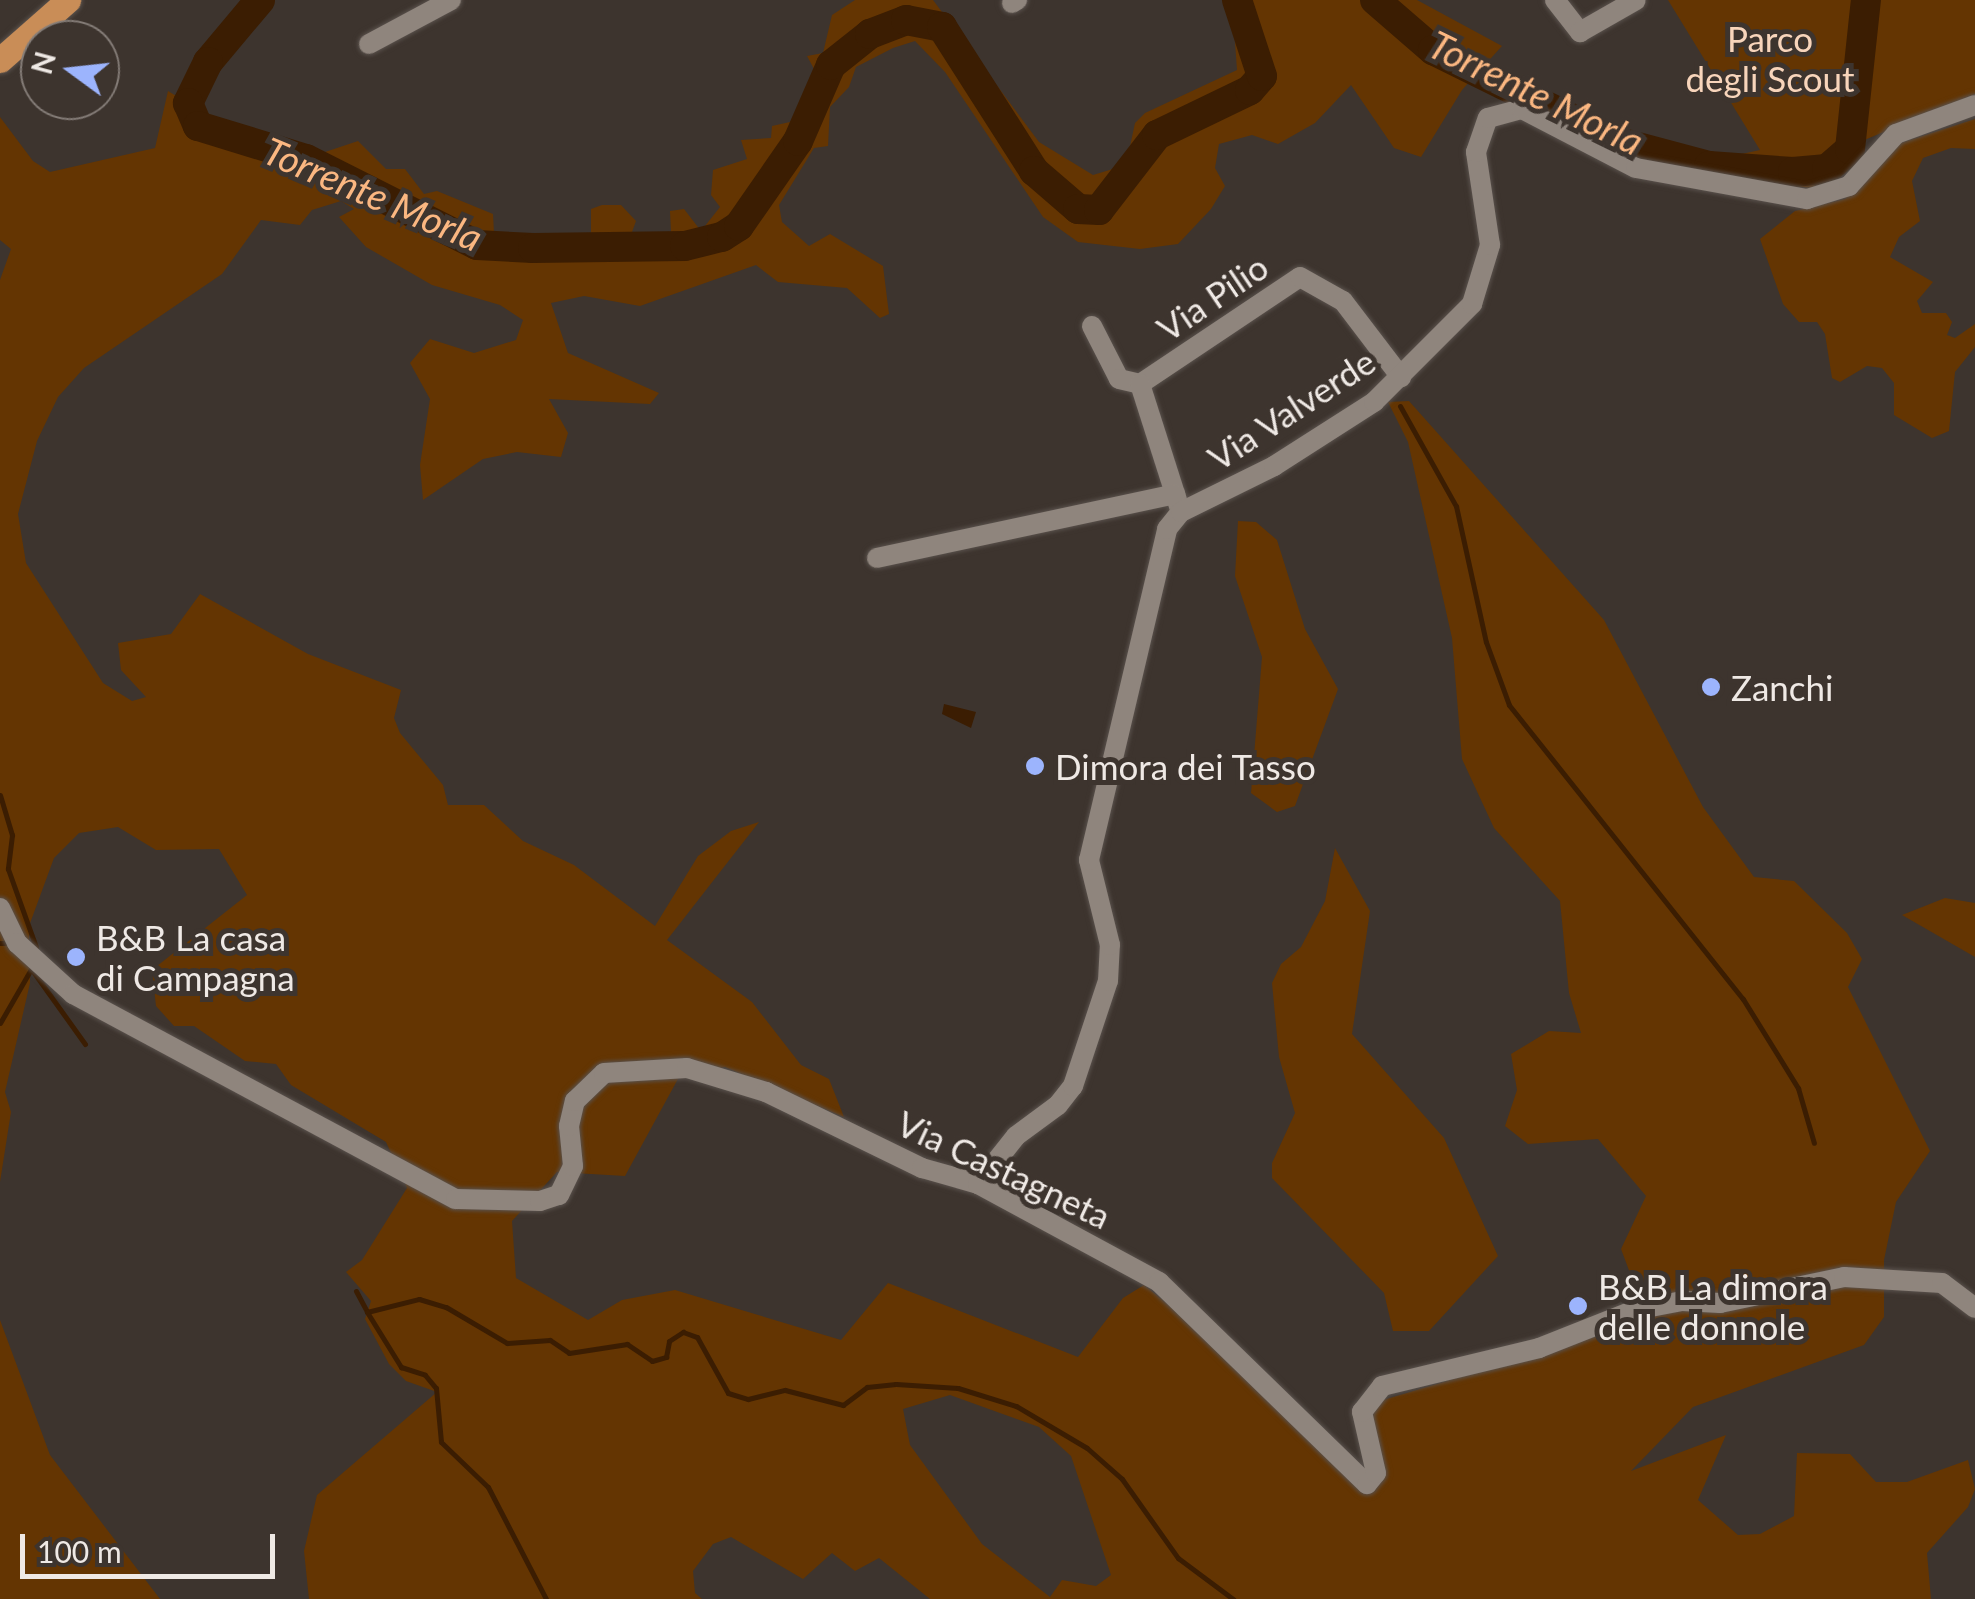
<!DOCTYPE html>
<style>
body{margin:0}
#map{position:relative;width:1975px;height:1599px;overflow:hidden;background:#3d342e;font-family:Lato,sans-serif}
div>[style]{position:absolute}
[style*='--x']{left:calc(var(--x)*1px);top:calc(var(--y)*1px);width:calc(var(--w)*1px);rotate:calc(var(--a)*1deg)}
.green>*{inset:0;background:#643502}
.water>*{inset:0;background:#3b1d02}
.stream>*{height:5px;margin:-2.5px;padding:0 2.5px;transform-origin:2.5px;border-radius:2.5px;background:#3b1d02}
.river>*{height:30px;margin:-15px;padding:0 15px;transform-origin:15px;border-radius:15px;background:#3b1d02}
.roads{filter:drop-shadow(0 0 2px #59514c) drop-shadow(0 0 2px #59514c)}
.minor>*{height:20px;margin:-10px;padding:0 10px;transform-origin:10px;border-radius:10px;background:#8f857d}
.primary>*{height:25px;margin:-12.5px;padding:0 12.5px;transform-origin:12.5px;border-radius:12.5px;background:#c98d57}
.dots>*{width:28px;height:28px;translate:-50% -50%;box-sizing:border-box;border:5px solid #3d342e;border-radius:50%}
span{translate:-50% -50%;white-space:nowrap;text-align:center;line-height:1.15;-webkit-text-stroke:10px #3d342e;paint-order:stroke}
.park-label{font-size:35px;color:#f8d5bb}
.street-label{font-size:35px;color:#efe9e5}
.poi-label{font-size:35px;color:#efe9e5}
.left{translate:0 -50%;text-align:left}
.water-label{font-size:38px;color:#fbb781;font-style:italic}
.north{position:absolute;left:20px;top:20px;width:100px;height:100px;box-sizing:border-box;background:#3d342e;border:2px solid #847c77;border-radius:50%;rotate:285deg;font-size:28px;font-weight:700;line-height:40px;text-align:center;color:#efe9e5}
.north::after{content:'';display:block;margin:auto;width:35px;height:45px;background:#9cb4fd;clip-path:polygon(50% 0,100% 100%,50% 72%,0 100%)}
.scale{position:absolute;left:20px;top:1534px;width:255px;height:45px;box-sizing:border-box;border:5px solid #efe9e5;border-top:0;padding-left:12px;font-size:30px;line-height:35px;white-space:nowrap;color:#efe9e5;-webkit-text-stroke:8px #3d342e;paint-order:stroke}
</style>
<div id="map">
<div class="green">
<i style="clip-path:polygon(evenodd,855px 0,933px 0,1039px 142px,1093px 175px,1126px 165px,1135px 123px,1145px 113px,1237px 70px,1232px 0,1417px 0,1502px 46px,1462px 90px,1421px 157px,1394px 148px,1351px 85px,1315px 123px,1278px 144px,1252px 135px,1219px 144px,1215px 168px,1225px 186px,1211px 209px,1178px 244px,1140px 249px,1078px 242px,1043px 217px,945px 72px,915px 41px,893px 48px,856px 67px,849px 87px,830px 107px,828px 146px,814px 148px,779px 205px,782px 222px,809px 246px,830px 234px,883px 266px,889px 314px,880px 318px,847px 288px,778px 282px,756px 265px,640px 306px,584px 296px,551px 303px,568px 353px,659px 393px,650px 404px,549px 399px,568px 433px,561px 457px,517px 452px,483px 459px,423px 500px,420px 465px,430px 399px,410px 363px,430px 339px,474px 353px,516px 340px,523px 320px,500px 305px,432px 285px,366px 247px,339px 217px,354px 209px,341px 201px,312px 210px,300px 225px,261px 220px,222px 274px,84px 368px,58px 397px,37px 441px,18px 514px,26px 563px,103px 683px,132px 701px,146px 697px,121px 670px,118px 643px,171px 634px,200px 594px,308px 654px,401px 690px,394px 718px,400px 733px,443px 785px,448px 805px,484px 805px,523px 841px,574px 865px,655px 926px,698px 856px,731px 831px,759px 822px,667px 940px,752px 1002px,801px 1065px,829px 1079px,844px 1117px,725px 1067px,679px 1077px,625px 1176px,557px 1172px,512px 1221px,516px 1278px,588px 1320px,622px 1300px,675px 1290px,841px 1340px,888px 1283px,1078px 1357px,1123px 1298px,1144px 1285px,1301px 1413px,1362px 1493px,1371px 1464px,1363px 1406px,1648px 1321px,1621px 1249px,1646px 1196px,1598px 1139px,1528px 1144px,1505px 1126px,1517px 1090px,1511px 1054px,1549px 1031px,1581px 1033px,1569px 993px,1560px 901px,1494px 828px,1462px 759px,1452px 638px,1408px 442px,1388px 402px,1409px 401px,1604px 620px,1703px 807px,1754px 877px,1794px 881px,1847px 933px,1862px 959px,1848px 987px,1930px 1151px,1896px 1202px,1884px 1260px,1884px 1317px,1864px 1345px,1693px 1407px,1631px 1471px,1726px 1435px,1698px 1500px,1738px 1535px,1760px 1534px,1794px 1516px,1797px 1453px,1850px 1454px,1876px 1482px,1907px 1482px,1968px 1460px,1975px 1489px,1968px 1507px,1927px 1553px,1931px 1599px,930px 1599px,879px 1558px,855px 1571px,832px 1553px,803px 1579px,731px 1537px,713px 1544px,693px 1571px,695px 1593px,702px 1599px,309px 1599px,304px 1551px,317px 1495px,437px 1392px,406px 1381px,389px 1364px,365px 1319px,371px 1301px,346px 1272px,362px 1260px,407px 1188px,386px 1142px,291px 1085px,276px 1064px,245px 1061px,194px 1026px,174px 1026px,156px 1006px,152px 970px,247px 895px,219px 849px,156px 850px,118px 827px,79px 833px,54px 858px,29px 926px,30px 983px,5px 1092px,11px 1112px,0 1182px,0 280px,11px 249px,0 240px,0 117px,33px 161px,50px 172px,155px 148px,168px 91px,181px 99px,188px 133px,322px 153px,358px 141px,386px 169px,405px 169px,424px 194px,437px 191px,493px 214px,494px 233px,503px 239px,555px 244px,591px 233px,591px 209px,602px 205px,621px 205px,636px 221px,632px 232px,671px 232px,670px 211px,684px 209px,701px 231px,720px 207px,711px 195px,713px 170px,747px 159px,741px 140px,771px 138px,772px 126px,790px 122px,806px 102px,804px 89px,820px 80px,807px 56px,823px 53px,832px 15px,855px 0,950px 1395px,1039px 1427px,1071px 1456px,1111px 1575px,1096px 1586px,1062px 1580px,1050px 1597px,982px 1544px,910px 1445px,903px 1409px,950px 1395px)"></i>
<i style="clip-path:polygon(1668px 0,1869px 0,1858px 144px,1848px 168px,1811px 188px,1718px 176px,1667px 147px,1737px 155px,1760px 150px)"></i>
<i style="clip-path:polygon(1872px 0,1975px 0,1975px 94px,1862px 141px)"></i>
<i style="clip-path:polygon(1975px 119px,1975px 149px,1951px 148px,1923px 158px,1912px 181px,1920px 221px,1899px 237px,1890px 257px,1933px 282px,1917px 301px,1922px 313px,1946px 313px,1952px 322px,1947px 335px,1955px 338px,1975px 324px,1975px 347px,1955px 372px,1949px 431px,1932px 438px,1894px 415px,1894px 383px,1882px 368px,1867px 366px,1840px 382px,1832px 378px,1825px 334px,1817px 322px,1799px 322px,1783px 304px,1760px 239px,1795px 211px,1845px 199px,1898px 144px)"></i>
<i style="clip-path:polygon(1238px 521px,1256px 522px,1277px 540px,1305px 629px,1338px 689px,1295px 806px,1277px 812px,1251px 793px,1262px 657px,1235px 576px)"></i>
<i style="clip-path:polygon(1335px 848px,1370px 911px,1352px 1034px,1444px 1138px,1498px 1256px,1429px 1331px,1393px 1331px,1384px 1293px,1272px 1178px,1272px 1163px,1295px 1113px,1279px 1057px,1272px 983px,1281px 964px,1301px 947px,1325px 901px)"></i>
<i style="clip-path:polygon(1945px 898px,1975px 903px,1975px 957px,1902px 915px)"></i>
<i style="clip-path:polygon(0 1320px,50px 1455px,160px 1599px,0 1599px)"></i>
</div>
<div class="water">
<i style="clip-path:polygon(944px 704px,976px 712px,971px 728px,942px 714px)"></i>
</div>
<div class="stream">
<i style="--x:1400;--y:406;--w:115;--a:60.8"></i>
<i style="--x:1456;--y:506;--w:139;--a:77.6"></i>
<i style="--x:1486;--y:642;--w:67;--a:69.9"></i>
<i style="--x:1509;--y:705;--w:376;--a:51.5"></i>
<i style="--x:1743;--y:999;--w:105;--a:58.3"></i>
<i style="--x:1798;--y:1088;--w:57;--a:73.8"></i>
<i style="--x:0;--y:795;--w:42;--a:73.3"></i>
<i style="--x:12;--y:835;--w:34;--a:97"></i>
<i style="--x:8;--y:869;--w:83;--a:70.3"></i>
<i style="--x:0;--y:943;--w:4;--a:0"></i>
<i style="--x:32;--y:970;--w:91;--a:54.4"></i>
<i style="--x:0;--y:1023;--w:62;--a:-60.1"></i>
<i style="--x:356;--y:1291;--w:24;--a:62"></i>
<i style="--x:367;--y:1312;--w:54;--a:-14"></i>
<i style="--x:419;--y:1299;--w:28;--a:17"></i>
<i style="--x:446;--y:1307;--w:71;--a:30.5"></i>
<i style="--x:507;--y:1343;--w:43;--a:-4"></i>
<i style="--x:550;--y:1340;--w:23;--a:34"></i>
<i style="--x:569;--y:1353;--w:59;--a:-8.8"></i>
<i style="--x:627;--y:1344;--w:30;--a:34"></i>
<i style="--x:652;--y:1361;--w:15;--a:-16"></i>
<i style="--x:666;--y:1357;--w:16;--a:-79"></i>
<i style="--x:669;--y:1341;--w:17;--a:-33"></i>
<i style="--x:683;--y:1332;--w:15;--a:20"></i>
<i style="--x:697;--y:1337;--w:64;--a:61"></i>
<i style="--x:728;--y:1393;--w:21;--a:17"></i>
<i style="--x:748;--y:1399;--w:38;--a:-14"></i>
<i style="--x:785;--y:1390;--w:60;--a:14.5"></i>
<i style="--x:843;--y:1405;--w:30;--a:-37"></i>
<i style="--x:867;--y:1387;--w:29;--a:-6"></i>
<i style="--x:896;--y:1384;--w:62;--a:3.7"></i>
<i style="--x:958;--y:1388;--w:61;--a:17.2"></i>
<i style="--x:1016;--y:1406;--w:82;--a:30.6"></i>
<i style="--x:1087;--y:1448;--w:47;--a:41.5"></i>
<i style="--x:1122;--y:1479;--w:97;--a:54.7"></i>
<i style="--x:1178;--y:1558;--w:69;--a:36.7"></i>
<i style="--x:367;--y:1312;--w:65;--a:58.3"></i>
<i style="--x:401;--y:1367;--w:25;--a:18"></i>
<i style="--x:425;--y:1375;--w:17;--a:50"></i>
<i style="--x:436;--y:1388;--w:54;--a:84.7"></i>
<i style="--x:441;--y:1442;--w:65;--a:43.8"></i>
<i style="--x:488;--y:1487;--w:126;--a:62.6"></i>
</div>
<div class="river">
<i style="--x:260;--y:0;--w:81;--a:130"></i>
<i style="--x:208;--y:62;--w:46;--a:116"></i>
<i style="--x:188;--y:103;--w:25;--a:67"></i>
<i style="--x:198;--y:126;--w:113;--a:17"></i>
<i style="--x:306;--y:159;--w:191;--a:26.7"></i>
<i style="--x:477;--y:245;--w:56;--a:3.1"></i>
<i style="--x:533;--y:248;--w:152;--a:-0.8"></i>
<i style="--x:685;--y:246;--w:38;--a:-14"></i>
<i style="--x:722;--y:237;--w:20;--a:-33"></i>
<i style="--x:739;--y:226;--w:103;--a:-55.2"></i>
<i style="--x:798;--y:141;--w:83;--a:-66.5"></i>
<i style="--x:831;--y:65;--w:50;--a:-38.5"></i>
<i style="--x:870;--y:34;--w:39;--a:-21"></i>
<i style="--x:906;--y:20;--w:37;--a:11"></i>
<i style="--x:942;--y:27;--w:171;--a:57.4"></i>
<i style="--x:1034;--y:171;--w:58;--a:40.8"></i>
<i style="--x:1078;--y:209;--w:21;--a:3"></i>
<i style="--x:1099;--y:210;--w:95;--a:-52.3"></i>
<i style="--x:1157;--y:135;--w:103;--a:-25.8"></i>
<i style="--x:1250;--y:90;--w:18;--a:-49"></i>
<i style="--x:1262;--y:76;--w:80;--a:-108.2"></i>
<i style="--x:1375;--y:0;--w:77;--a:40.8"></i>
<i style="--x:1433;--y:50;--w:208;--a:26.3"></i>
<i style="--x:1619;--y:142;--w:93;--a:14.9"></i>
<i style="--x:1709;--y:166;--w:84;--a:4.1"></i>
<i style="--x:1793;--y:172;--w:34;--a:-5"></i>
<i style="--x:1827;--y:169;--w:30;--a:-41"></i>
<i style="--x:1850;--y:149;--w:150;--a:-83.9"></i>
</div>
<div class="roads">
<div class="minor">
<i style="--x:1555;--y:0;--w:41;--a:52"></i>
<i style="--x:1580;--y:32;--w:64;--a:-29.7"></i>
<i style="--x:1012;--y:3;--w:6;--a:-31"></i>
<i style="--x:369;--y:44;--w:93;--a:-28.2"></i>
<i style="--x:1092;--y:326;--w:59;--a:63"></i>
<i style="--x:1119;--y:379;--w:22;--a:13"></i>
<i style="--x:1140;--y:384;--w:192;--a:-33.8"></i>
<i style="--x:1300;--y:277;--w:49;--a:29.2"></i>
<i style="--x:1343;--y:301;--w:96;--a:52.7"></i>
<i style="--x:1140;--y:384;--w:128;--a:72.3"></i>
<i style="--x:877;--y:558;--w:305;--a:-12.1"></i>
<i style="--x:0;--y:908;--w:39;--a:64"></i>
<i style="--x:17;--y:943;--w:76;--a:42.3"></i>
<i style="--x:73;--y:994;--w:434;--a:28.2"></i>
<i style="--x:456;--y:1199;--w:84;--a:1.4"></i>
<i style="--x:540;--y:1201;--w:20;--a:-18"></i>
<i style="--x:559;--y:1195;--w:32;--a:-64"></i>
<i style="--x:573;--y:1166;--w:40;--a:-95.7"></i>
<i style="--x:569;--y:1126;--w:26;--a:-77"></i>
<i style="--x:575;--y:1101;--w:40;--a:-44"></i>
<i style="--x:604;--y:1073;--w:83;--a:-3.4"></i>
<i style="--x:687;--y:1068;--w:83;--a:16.9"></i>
<i style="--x:766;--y:1092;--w:174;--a:26"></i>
<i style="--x:922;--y:1168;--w:58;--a:15.9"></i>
<i style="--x:978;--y:1184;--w:206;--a:28.4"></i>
<i style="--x:1159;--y:1282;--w:290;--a:44.2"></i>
<i style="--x:1367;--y:1484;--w:14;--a:-51"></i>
<i style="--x:1376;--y:1473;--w:63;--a:-102.9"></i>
<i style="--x:1362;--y:1412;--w:33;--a:-52"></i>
<i style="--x:1382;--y:1386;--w:162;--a:-13.6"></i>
<i style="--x:1539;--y:1348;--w:103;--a:-21.6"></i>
<i style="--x:1635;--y:1310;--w:48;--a:-10.8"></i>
<i style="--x:1682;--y:1301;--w:38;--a:3"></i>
<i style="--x:1720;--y:1303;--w:127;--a:-11.8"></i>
<i style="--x:1844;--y:1277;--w:98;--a:3.5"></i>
<i style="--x:1942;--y:1283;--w:41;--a:37.1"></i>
<i style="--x:978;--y:1184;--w:61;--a:-51.6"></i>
<i style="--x:1016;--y:1136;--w:52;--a:-36.4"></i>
<i style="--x:1058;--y:1105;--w:24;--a:-52"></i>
<i style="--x:1073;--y:1086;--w:111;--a:-71.6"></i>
<i style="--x:1108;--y:981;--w:36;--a:-87"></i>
<i style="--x:1110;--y:945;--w:88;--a:-103.9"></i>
<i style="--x:1089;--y:860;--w:340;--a:-76.7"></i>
<i style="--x:1167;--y:529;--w:22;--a:-51"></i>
<i style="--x:1181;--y:512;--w:104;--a:-26.3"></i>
<i style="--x:1274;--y:466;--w:119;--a:-32.6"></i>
<i style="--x:1374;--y:402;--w:139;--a:-45"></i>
<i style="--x:1472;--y:304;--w:62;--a:-73"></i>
<i style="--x:1490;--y:245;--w:94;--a:-98.6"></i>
<i style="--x:1476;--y:152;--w:36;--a:-71"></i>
<i style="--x:1488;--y:118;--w:35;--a:-15"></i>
<i style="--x:1522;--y:109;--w:128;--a:27.4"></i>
<i style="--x:1636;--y:168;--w:174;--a:10.3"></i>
<i style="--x:1807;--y:199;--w:44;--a:-17.2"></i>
<i style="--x:1849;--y:186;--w:70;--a:-47.9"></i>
<i style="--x:1896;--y:134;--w:84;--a:-20.2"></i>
</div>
<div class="primary">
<i style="--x:0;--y:60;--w:91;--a:-41.4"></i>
</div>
</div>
<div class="dots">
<i style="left:1711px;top:687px;background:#9cb4fd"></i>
<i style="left:1035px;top:766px;background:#9cb4fd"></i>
<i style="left:76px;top:957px;background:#9cb4fd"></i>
<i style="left:1578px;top:1306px;background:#9cb4fd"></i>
</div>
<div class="park-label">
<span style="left:1770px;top:58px">Parco<br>degli Scout</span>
</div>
<div class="street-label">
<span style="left:1212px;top:297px;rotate:-34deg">Via Pilio</span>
<span style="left:1291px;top:409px;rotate:-33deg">Via Valverde</span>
<span style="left:1004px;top:1169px;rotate:25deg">Via Castagneta</span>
</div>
<div class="poi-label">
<span class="left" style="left:1731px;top:687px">Zanchi</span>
<span class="left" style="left:1055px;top:766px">Dimora dei Tasso</span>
<span class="left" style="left:96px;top:957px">B&amp;B La casa<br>di Campagna</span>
<span class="left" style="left:1598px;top:1306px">B&amp;B La dimora<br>delle donnole</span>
</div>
<div class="water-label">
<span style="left:1536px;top:93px;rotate:26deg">Torrente Morla</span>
<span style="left:373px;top:194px;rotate:23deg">Torrente Morla</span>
</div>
<div class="north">N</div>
<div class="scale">100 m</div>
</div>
